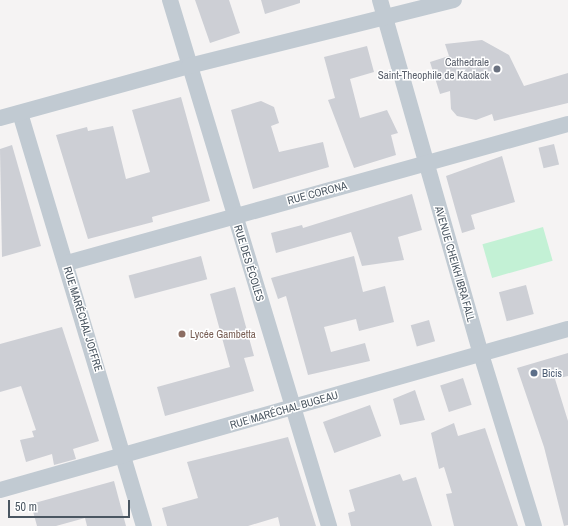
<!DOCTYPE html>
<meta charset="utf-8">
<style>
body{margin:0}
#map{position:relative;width:568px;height:526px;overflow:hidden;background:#f5f3f3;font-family:"Archivo Narrow",sans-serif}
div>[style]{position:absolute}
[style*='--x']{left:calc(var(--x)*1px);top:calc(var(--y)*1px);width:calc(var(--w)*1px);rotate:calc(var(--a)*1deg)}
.green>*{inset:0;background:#c3f1d5;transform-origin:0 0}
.building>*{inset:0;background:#cdcfd5;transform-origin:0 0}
.street>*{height:16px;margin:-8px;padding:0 8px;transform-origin:8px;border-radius:8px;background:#c1cad2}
.dots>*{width:11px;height:11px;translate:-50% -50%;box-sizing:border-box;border:2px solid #fff;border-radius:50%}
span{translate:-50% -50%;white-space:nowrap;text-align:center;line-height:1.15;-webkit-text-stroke:3px #fff;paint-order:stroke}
.worship-label{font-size:11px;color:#5b616d}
.right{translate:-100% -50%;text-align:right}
.street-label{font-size:11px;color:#4a5661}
.education-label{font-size:11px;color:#785e54}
.left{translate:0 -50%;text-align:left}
.service-label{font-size:11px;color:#4e5e75}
.scale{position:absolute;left:8px;top:500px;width:122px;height:18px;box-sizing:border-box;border:2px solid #4a5661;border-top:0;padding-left:5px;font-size:12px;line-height:14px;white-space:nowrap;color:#4a5661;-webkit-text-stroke:3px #fff;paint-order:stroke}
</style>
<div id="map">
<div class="green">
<i style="left:543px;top:227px;width:35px;height:63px;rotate:74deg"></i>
</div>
<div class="building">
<i style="clip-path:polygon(195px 0,229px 0,240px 33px,210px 43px)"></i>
<i style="clip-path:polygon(261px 0,300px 0,300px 3px,265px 14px)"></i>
<i style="clip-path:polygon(482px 40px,509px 55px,524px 86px,568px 73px,568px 103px,494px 121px,492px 114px,476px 120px,457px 116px,451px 109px,450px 91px,440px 94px,430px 62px,449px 56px,445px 44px)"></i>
<i style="clip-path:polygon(367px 46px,374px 72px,350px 79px,360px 118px,387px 110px,398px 133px,391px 135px,396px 155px,354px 168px,328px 100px,335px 98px,324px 57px)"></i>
<i style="clip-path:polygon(181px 97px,210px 201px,152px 217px,153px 222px,88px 239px,56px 135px,87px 127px,88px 131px,113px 126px,126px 179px,150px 172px,132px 110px)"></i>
<i style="clip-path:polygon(261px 101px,274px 107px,279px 123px,271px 126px,279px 152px,323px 142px,329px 167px,253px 189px,231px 110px)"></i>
<i style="left:554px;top:144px;width:21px;height:16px;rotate:76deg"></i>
<i style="clip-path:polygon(12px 145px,41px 246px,2px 257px,0 149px)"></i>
<i style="clip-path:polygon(502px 156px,515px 202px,471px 215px,475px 229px,462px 233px,446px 176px)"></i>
<i style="clip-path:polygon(412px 194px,422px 230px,398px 237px,404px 260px,362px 266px,351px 232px,276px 253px,271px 233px,302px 225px,303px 228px)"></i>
<i style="left:201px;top:256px;width:24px;height:75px;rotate:75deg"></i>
<i style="clip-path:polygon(354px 256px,363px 292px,385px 286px,394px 322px,359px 331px,356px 319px,324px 327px,331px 352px,365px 343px,370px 361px,308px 375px,286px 296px,278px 299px,271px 278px)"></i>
<i style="left:526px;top:285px;width:30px;height:28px;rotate:75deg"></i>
<i style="clip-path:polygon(235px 287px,254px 356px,244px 358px,254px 391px,165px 416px,157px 387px,230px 367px,210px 294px)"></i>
<i style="left:429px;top:320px;width:22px;height:19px;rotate:74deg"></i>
<i style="clip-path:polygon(62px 327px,99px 441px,73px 449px,76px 459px,54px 465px,52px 454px,26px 462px,20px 440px,34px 437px,32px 431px,36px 430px,21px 386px,0 392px,0 344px)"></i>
<i style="clip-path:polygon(568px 353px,568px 376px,555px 379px,568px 421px,568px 525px,564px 526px,544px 447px,517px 368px)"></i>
<i style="left:463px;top:378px;width:28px;height:24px;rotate:72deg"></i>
<i style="clip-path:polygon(415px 390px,425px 420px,400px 425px,393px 399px)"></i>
<i style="left:370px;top:405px;width:33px;height:50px;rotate:70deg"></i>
<i style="clip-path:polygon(454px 423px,458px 436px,485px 428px,518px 526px,454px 526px,446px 494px,452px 493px,444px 467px,439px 469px,431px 433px)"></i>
<i style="clip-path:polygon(288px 437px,316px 526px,280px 526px,278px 517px,248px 526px,167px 526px,162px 508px,198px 498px,187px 462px)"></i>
<i style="clip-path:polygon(400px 474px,403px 481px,416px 477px,432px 526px,351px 526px,348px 513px,355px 511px,349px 490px)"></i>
<i style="clip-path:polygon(114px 481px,126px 526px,87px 526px,85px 518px,56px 526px,37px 526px,31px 504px)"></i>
</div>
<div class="street">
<i style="--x:170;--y:0;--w:550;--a:73.18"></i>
<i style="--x:380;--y:0;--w:368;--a:74.1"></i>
<i style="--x:481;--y:354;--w:180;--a:72.9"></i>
<i style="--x:20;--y:113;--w:431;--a:73.3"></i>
<i style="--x:0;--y:118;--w:196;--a:-15.4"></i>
<i style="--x:189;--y:66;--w:273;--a:-14"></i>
<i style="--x:67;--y:263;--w:520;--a:-15.51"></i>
<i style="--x:0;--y:490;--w:590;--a:-15.83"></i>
</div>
<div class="dots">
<i style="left:497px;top:69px;background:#6b7280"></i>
<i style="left:182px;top:334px;background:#8d6e63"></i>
<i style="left:534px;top:373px;background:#5c6f8a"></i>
</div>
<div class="worship-label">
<span class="right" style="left:489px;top:69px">Cathedrale<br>Saint-Theophile de Kaolack</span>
</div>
<div class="street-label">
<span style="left:317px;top:193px;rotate:-15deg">RUE CORONA</span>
<span style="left:249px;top:263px;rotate:73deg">RUE DES ÉCOLES</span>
<span style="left:455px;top:264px;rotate:74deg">AVENUE CHEIKH IBRA FALL</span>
<span style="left:83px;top:319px;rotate:73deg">RUE MARÉCHAL JOFFRE</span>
<span style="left:284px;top:410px;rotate:-16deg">RUE MARÉCHAL BUGEAU</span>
</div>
<div class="education-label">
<span class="left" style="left:190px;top:334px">Lycée Gambetta</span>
</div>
<div class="service-label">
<span class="left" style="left:542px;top:373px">Bicis</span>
</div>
<div class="scale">50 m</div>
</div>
